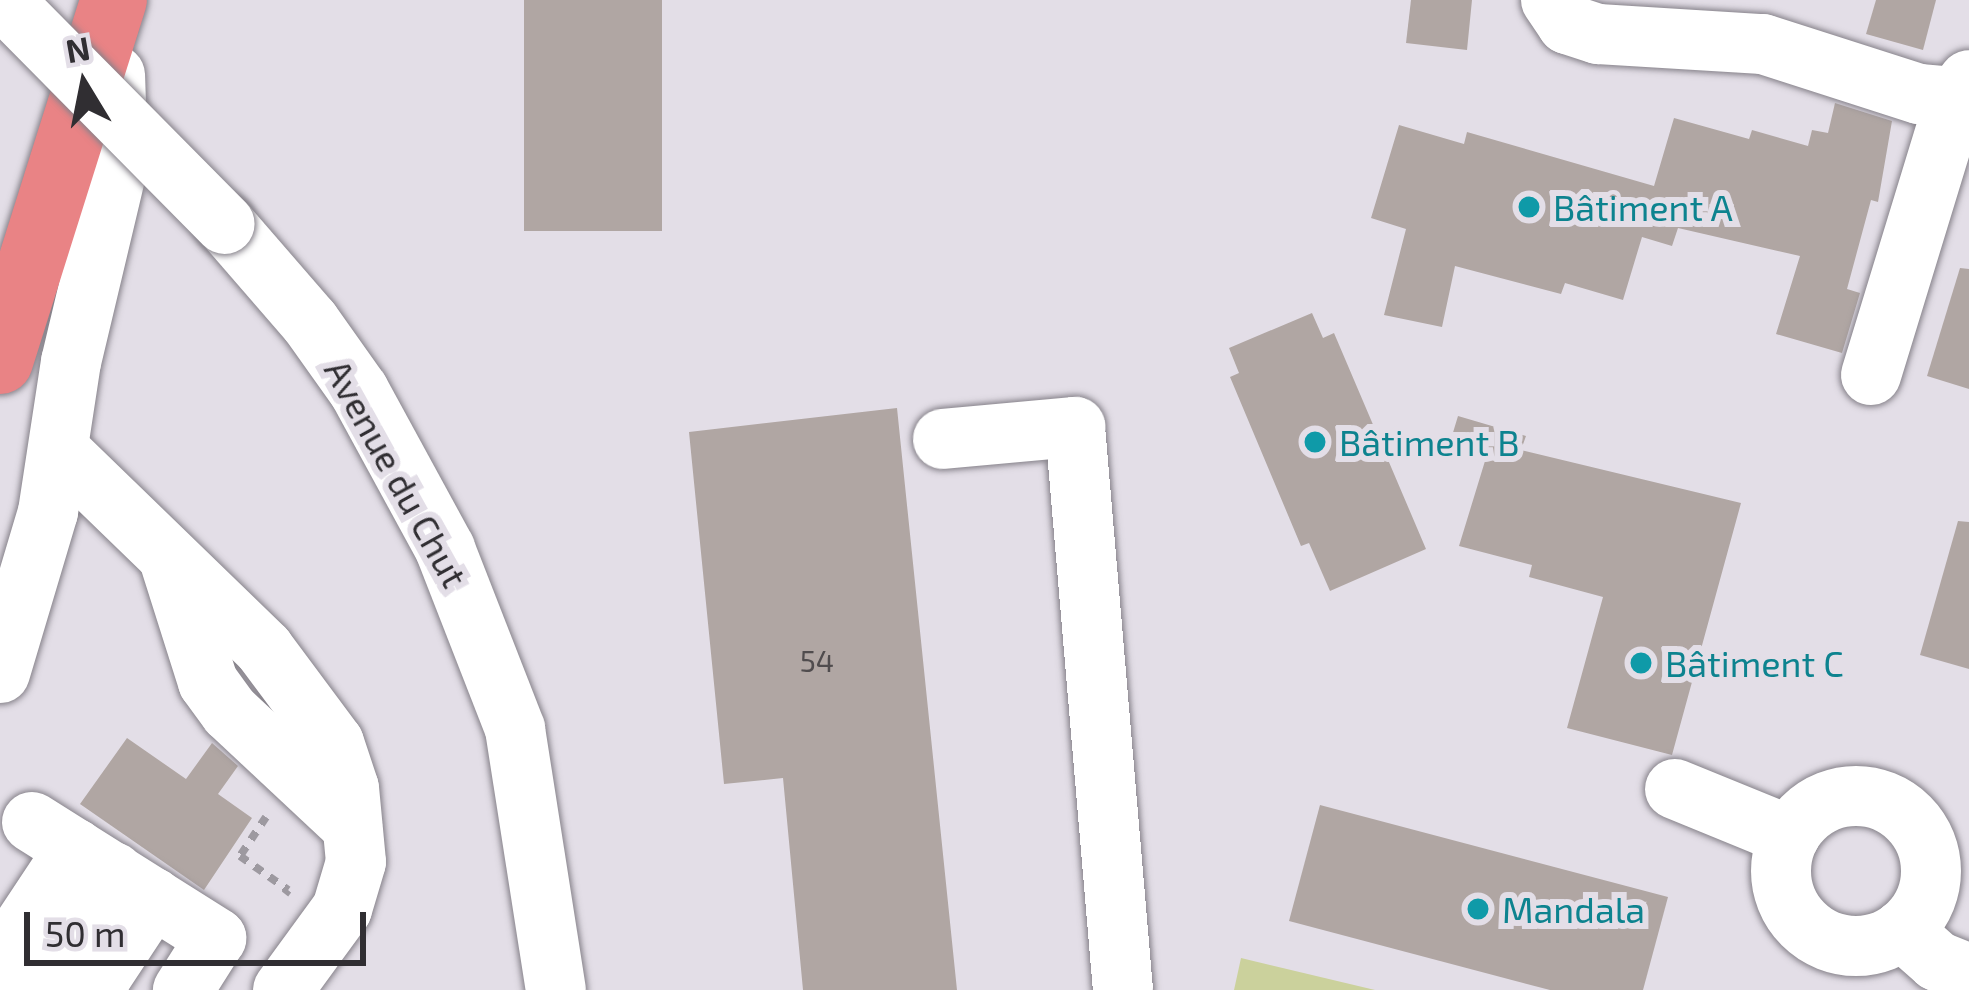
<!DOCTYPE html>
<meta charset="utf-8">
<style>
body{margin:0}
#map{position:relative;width:1969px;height:990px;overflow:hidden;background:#e3dee7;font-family:"Exo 2",sans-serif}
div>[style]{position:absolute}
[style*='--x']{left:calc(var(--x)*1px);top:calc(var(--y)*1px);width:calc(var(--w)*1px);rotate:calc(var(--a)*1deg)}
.green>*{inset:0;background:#cbd19c}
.building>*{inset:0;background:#b0a6a3;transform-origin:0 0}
.path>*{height:8px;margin-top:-4px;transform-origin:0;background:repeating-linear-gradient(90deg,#9d99a0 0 9px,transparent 0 18px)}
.roads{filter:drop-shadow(0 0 3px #86828a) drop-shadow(0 0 3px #86828a)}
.minor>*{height:60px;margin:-30px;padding:0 30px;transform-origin:30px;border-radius:30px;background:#fff}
.minor>.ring{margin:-30px;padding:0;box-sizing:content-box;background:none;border:60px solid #fff;border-radius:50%}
.highway>*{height:66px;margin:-33px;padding:0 33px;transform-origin:33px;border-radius:33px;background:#e98385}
.bridges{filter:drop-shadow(0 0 3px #86828a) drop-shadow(0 0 3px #86828a)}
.minor-bridge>*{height:60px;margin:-30px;padding:0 30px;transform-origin:30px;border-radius:30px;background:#fff}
.dots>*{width:33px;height:33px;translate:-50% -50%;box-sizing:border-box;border:6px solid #e3dee7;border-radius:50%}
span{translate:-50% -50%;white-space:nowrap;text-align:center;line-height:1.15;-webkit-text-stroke:12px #e3dee7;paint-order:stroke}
.number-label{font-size:30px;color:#504c4e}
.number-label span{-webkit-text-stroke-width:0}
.culture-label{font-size:36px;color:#0d838f}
.left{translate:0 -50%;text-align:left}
.street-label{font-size:36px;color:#302e32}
.north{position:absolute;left:24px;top:24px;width:120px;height:120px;-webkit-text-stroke:9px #e3dee7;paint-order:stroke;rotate:350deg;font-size:33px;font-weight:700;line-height:48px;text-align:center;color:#302e32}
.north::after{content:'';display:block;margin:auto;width:42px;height:54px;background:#302e32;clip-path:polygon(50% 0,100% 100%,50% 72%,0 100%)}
.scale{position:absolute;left:24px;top:912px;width:342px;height:54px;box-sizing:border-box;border:6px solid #302e32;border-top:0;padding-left:15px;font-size:36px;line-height:42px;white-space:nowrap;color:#302e32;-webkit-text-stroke:9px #e3dee7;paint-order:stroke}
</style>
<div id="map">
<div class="green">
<i style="clip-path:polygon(1241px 958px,1375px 990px,1234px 990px)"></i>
</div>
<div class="building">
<i style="left:524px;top:0;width:138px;height:231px"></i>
<i style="clip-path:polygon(1411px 0,1472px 0,1467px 50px,1406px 43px)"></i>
<i style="clip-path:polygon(1876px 0,1936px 0,1923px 50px,1866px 34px)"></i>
<i style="clip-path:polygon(1835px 103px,1892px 121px,1878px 202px,1871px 200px,1847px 289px,1860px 293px,1842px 353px,1776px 334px,1800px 256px,1678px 228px,1672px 246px,1642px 237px,1623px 300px,1565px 283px,1561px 294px,1455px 266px,1442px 327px,1384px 315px,1406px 229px,1371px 218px,1399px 125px,1464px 144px,1467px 132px,1654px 186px,1674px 118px,1749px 139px,1752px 130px,1808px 146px,1812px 130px,1828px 133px)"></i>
<i style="clip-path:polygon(1960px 268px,1969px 269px,1969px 389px,1927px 376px)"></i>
<i style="clip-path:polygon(1312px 313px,1323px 338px,1334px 333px,1426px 549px,1330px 591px,1309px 543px,1301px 546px,1230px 377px,1239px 373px,1229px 348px)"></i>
<i style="clip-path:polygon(897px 408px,957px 990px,803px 990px,783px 778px,724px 784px,689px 432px)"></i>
<i style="clip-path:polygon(1458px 416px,1526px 436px,1521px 450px,1741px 503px,1672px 755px,1567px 728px,1603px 597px,1529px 577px,1532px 565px,1459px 546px,1485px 461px,1448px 449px)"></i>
<i style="clip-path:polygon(1958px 521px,1969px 522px,1969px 669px,1920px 655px)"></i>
<i style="clip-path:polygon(127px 738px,186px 779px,212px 743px,238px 766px,218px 794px,252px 818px,204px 890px,80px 804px)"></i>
<i style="clip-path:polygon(1320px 805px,1668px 897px,1643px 990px,1550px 990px,1289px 921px)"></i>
</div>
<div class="path">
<i style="--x:266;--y:817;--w:47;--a:123.7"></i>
<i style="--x:240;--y:856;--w:59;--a:35.3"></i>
<i style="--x:288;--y:890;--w:5;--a:127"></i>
</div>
<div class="roads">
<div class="minor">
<i style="--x:1551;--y:0;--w:29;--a:56"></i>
<i style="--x:1567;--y:24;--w:33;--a:18"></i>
<i style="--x:1598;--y:34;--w:165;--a:3.5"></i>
<i style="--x:1763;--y:44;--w:164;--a:17.8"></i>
<i style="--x:1919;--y:94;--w:37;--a:5"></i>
<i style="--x:225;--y:224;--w:130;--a:49.1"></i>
<i style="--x:310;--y:322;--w:85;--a:54.6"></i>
<i style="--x:359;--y:391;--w:180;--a:61.4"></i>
<i style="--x:445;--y:549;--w:193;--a:68.7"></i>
<i style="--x:515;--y:729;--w:264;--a:81.1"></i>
<i style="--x:1871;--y:375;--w:291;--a:-73"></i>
<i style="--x:1956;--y:97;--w:21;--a:-53"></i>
<i style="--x:943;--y:439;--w:133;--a:-5.2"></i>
<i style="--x:1075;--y:427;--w:565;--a:85.13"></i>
<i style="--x:61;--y:452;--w:283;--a:44.1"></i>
<i style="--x:264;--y:649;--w:117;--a:53.3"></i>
<i style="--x:334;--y:743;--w:47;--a:71.6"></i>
<i style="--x:349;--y:788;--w:74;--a:84.6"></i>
<i style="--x:356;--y:862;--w:49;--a:106.6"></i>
<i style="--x:342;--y:909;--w:100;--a:126.1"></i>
<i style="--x:170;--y:562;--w:126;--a:72.4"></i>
<i style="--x:208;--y:682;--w:37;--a:54"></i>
<i style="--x:230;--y:712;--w:167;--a:43.1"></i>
<i style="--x:0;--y:673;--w:168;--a:-73.4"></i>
<i style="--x:48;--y:512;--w:152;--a:-81.3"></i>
<i style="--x:71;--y:362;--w:204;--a:-76.6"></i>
<i style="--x:118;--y:164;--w:89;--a:-91.9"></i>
<i style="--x:1675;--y:789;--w:124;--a:22.2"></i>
<i class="ring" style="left:1781px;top:796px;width:90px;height:90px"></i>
<i style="--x:32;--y:822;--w:218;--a:32.2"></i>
<i style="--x:216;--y:938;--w:62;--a:122.4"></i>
<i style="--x:1902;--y:930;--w:47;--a:41.5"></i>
<i style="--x:1937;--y:961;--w:35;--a:22"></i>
<i style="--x:0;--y:962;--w:136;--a:-56.4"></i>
<i style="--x:1;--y:990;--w:80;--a:-31.7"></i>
<i style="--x:69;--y:948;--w:88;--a:-59.4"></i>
<i style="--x:50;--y:990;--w:53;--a:-14.3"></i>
<i style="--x:101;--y:977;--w:95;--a:-56.6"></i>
</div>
<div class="highway">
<i style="--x:0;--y:361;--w:379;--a:-72.5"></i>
</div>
</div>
<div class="bridges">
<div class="minor-bridge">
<i style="--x:3;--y:0;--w:315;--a:45.3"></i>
</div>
</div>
<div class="dots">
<i style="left:1529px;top:207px;background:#0f9aa8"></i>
<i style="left:1315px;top:442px;background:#0f9aa8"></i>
<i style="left:1641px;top:663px;background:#0f9aa8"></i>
<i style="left:1478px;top:909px;background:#0f9aa8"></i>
</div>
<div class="number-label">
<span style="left:817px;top:660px">54</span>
</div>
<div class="culture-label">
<span class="left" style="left:1553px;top:207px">Bâtiment A</span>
<span class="left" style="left:1339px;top:442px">Bâtiment B</span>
<span class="left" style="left:1665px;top:663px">Bâtiment C</span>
<span class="left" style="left:1502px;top:909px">Mandala</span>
</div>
<div class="street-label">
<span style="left:397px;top:473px;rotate:61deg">Avenue du Chut</span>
</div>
<div class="north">N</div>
<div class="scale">50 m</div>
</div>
